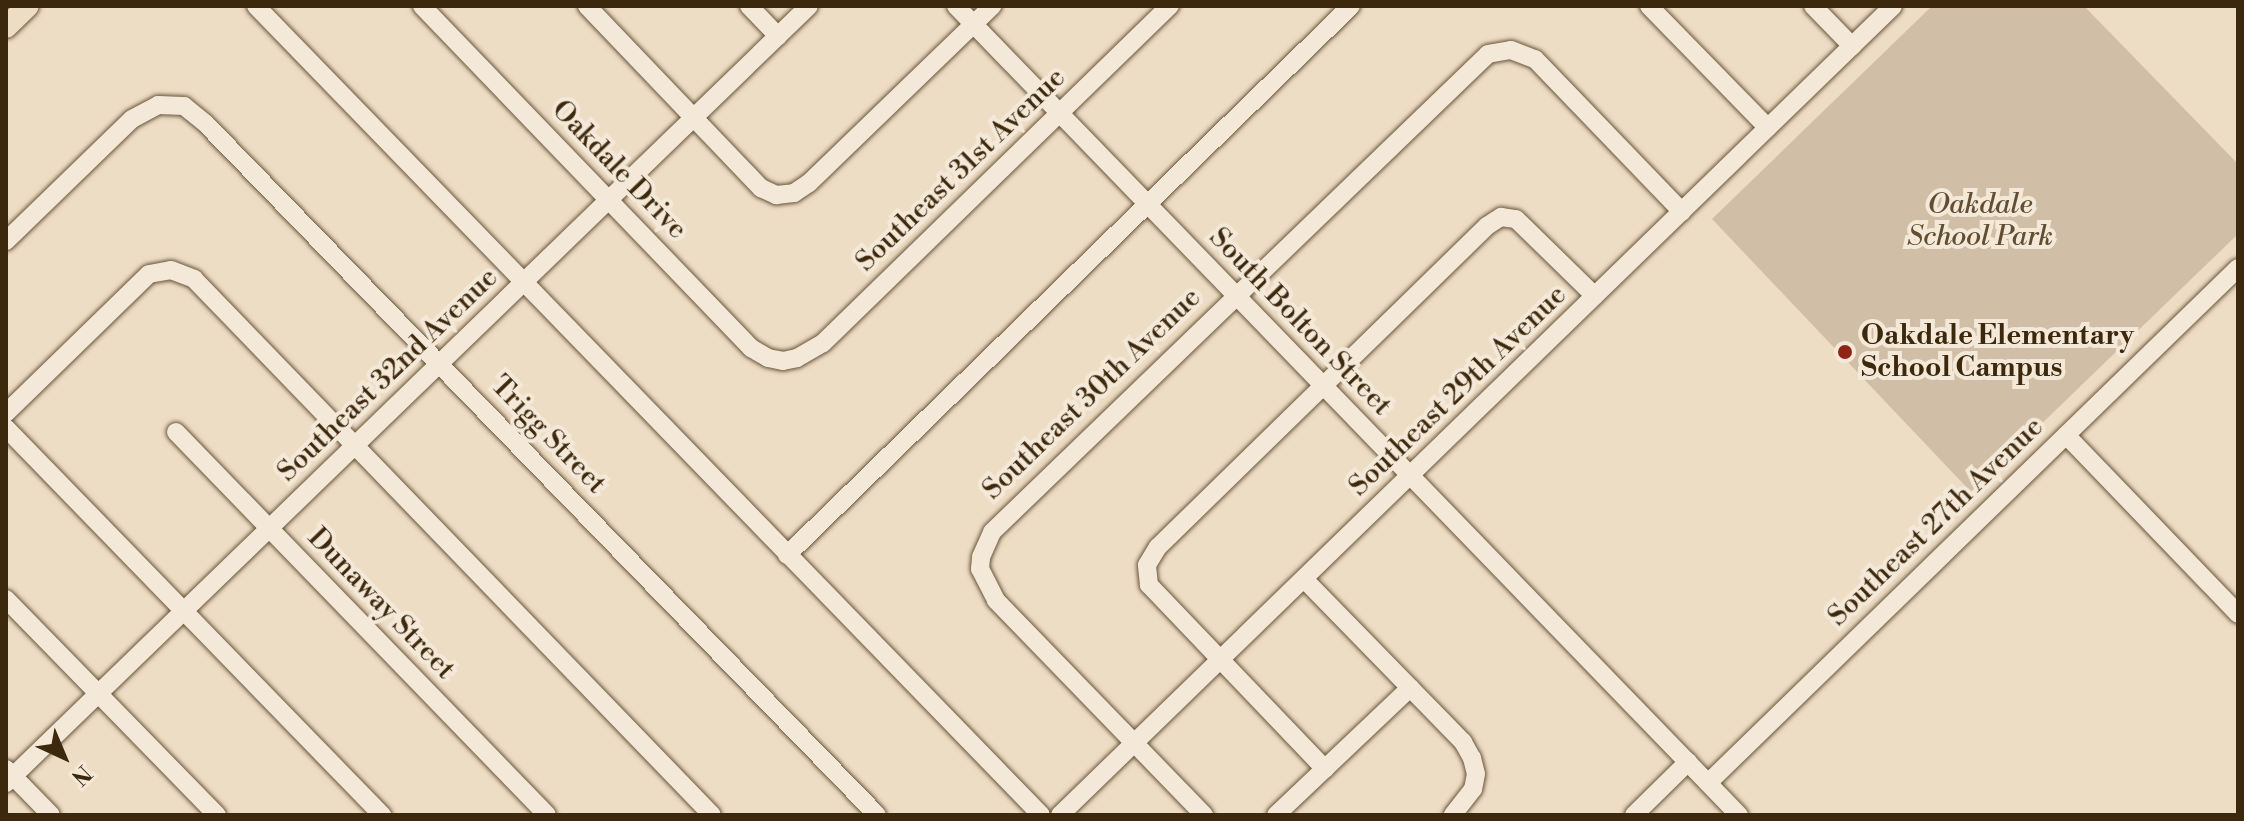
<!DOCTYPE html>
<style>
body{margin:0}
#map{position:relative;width:2244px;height:821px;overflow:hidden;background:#eeddc5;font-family:"Libre Bodoni",serif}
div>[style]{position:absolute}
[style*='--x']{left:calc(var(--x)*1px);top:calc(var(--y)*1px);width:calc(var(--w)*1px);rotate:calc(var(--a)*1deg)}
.green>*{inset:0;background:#d0bea6}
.roads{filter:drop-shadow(0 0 2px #68553a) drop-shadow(0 0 2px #68553a)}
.minor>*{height:18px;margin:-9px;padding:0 9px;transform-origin:9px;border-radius:9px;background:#f4e9d9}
.major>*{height:22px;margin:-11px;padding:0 11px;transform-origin:11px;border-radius:11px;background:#eeddc5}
.dots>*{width:22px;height:22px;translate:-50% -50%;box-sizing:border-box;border:4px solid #f4e9d9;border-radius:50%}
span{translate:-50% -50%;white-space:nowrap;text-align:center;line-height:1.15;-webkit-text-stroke:8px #f4e9d9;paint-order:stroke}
.street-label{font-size:28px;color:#3c280c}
.park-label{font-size:28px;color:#614e32;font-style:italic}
.poi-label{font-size:28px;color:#3c280c;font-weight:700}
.left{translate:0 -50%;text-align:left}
.frame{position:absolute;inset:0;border:8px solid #3c280c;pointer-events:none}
.north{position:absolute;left:24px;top:717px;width:80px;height:80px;-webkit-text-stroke:6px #f4e9d9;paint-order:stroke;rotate:136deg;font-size:22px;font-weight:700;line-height:32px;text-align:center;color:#3c280c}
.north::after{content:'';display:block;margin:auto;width:28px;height:36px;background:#3c280c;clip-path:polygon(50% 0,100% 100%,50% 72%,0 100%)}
</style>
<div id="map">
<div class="green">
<i style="clip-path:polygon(1932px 6px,2084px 6px,2238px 164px,2238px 234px,1971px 492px,1712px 219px)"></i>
</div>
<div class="roads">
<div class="minor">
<i style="--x:256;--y:6;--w:1127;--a:45.86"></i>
<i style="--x:422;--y:6;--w:475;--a:46.1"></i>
<i style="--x:751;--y:348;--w:20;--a:30"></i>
<i style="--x:768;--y:358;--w:15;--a:11"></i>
<i style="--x:783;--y:361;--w:14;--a:-12"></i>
<i style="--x:797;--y:358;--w:30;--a:-30"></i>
<i style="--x:823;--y:343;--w:484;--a:-44.2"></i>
<i style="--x:587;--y:6;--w:252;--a:46.3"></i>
<i style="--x:761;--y:188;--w:17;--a:25"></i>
<i style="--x:776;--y:195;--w:18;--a:-6"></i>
<i style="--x:794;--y:193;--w:18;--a:-34"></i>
<i style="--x:809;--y:183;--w:255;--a:-44"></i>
<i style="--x:749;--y:6;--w:42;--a:46"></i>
<i style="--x:956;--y:6;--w:1126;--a:45.94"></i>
<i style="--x:1649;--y:6;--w:170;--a:45.7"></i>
<i style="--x:1813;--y:6;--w:56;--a:45.7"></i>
<i style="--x:6;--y:241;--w:175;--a:-44.1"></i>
<i style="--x:132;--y:119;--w:30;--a:-28"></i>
<i style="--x:158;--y:105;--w:26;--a:2"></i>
<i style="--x:184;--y:106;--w:28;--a:39"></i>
<i style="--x:206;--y:124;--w:963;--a:45.84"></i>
<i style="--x:6;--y:413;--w:199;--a:-44.2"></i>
<i style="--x:149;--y:274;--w:22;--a:-10"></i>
<i style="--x:171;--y:270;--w:25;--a:21"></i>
<i style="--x:194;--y:279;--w:745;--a:45.98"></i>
<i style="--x:6;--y:428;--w:540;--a:45.83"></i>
<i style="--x:176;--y:432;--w:533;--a:45.91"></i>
<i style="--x:2066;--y:435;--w:248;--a:46.1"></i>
<i style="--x:787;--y:555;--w:787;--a:-44.23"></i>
<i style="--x:1304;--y:579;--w:228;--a:45.7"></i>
<i style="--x:1463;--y:742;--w:18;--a:61"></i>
<i style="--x:1472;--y:758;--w:16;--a:76"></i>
<i style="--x:1476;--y:774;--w:15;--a:101"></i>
<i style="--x:1473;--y:789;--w:33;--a:128"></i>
<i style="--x:6;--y:599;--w:302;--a:45.7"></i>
<i style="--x:6;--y:769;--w:64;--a:45.6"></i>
<i style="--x:1325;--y:769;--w:255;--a:-133.7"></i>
<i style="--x:1149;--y:585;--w:20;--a:-96"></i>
<i style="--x:1147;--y:565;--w:21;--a:-59"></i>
<i style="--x:1158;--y:547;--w:460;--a:-44.3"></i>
<i style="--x:1487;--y:226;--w:17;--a:-33"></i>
<i style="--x:1501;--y:217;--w:15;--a:8"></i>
<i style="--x:1516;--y:219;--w:110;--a:44.3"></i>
<i style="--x:6;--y:783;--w:1117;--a:-44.06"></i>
<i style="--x:1708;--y:783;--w:739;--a:-44.18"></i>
<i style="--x:1060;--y:815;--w:1161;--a:-44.16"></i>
<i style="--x:1204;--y:815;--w:299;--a:-134.1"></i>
<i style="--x:996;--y:600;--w:35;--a:-117"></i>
<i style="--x:980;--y:569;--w:12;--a:-85"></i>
<i style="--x:981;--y:557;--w:27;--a:-66"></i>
<i style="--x:992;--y:532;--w:689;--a:-43.94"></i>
<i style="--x:1488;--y:54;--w:23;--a:-10"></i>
<i style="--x:1511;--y:50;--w:26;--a:21"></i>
<i style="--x:1535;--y:59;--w:212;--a:46.1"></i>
<i style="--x:1276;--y:815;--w:185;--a:-43.5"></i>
<i style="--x:1634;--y:815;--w:76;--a:-44.5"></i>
</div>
<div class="major">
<i style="--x:6;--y:27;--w:30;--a:-44"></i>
</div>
</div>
<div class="dots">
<i style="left:1845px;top:352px;background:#8f2418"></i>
</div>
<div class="street-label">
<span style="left:619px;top:170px;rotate:46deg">Oakdale Drive</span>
<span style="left:961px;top:170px;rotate:-44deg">Southeast 31st Avenue</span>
<span style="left:1300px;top:322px;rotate:46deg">South Bolton Street</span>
<span style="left:388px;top:375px;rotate:-44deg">Southeast 32nd Avenue</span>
<span style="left:1458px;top:391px;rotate:-44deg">Southeast 29th Avenue</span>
<span style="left:1092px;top:394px;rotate:-44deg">Southeast 30th Avenue</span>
<span style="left:548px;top:435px;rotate:46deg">Trigg Street</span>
<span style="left:1936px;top:522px;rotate:-44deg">Southeast 27th Avenue</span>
<span style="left:381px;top:604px;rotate:46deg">Dunaway Street</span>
</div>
<div class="park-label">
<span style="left:1980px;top:221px">Oakdale<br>School Park</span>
</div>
<div class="poi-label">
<span class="left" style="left:1861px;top:352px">Oakdale Elementary<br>School Campus</span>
</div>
<div class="frame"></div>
<div class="north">N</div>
</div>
